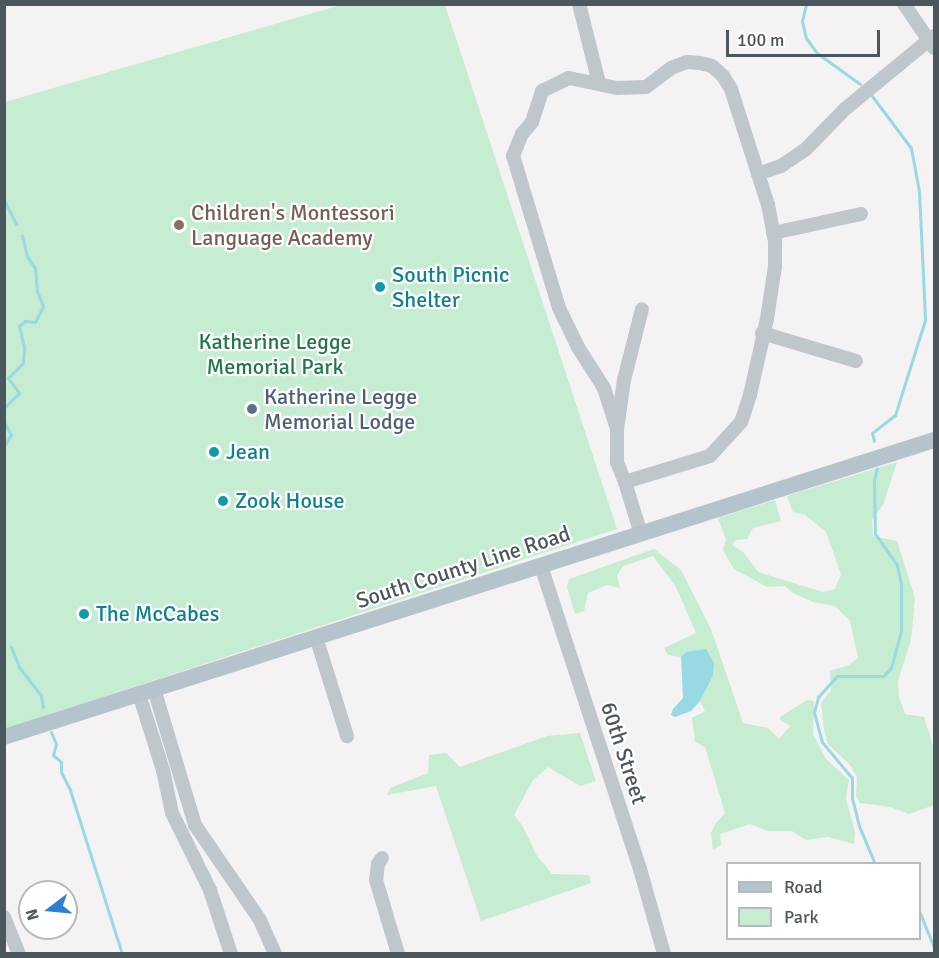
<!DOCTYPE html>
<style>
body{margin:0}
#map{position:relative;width:939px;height:958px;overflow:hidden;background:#f4f2f2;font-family:Signika,sans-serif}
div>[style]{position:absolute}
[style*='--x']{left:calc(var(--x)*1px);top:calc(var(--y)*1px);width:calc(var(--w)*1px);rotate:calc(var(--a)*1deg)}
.green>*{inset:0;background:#c6ecd2}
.water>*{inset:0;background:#98d9e4}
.stream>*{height:3px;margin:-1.5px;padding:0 1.5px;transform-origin:1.5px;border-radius:1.5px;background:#98d9e4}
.minor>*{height:14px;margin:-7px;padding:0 7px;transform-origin:7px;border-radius:7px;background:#bfc7cd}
.major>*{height:16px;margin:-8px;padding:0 8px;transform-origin:8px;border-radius:8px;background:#b5c3cd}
.dots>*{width:16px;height:16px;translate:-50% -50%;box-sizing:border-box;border:3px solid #fff;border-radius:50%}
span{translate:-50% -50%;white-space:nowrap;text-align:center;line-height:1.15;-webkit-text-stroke:4.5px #fff;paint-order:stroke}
.education-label{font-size:22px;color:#785e54}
.left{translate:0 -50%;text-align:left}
.culture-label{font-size:22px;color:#0d838f}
.park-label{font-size:22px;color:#227948}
.service-label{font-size:22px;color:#4e5e75}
.street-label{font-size:22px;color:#4c565d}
.frame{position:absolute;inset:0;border:6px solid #4c565d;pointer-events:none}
.legend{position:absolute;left:726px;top:862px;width:195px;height:78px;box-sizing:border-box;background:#fff;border:2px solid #b7bbbe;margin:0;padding:8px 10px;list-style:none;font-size:18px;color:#4c565d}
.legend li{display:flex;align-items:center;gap:12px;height:30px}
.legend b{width:30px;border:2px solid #b7bbbe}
.north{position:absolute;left:18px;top:880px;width:60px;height:60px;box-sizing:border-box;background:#fff;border:2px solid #b7bbbe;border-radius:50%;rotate:254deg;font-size:16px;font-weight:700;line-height:24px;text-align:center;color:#4c565d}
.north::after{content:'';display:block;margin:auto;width:21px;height:27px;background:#2e80d2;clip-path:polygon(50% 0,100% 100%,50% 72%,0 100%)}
.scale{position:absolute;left:726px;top:30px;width:154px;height:27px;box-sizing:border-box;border:3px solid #4c565d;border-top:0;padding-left:8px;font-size:18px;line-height:21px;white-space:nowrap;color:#4c565d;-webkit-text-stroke:4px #fff;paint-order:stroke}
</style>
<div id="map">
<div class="green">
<i style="clip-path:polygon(341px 5px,445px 5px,617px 529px,5px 729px,5px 102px)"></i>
<i style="clip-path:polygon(897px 462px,883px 505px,872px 520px,873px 536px,897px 541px,915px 598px,911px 640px,898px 681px,899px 697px,905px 714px,924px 717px,934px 749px,934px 805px,909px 814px,890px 807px,860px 803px,856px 796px,857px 777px,850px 765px,828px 744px,824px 730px,821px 703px,831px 690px,830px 671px,849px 665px,858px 658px,850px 621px,835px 606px,813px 602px,793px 593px,785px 586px,767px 587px,734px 569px,723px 550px,726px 539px,718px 518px,775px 500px,781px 521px,753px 528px,747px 539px,736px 540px,732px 545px,744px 553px,758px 572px,823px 592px,835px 589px,841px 574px,826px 532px,805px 515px,793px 512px,787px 496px)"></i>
<i style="clip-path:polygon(654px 549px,681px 570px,711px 629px,743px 723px,768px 728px,779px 739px,790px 726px,780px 720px,780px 717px,807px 700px,814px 701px,813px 734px,826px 759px,849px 780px,846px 798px,855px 833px,854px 844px,828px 837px,806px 840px,792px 831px,768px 831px,750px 824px,720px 834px,721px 845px,713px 850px,711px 833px,716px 823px,725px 813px,705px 747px,695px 742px,692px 718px,705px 711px,700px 701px,713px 676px,686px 652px,681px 657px,668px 655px,664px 648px,696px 633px,676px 587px,653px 556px,623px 566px,617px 575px,620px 588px,607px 585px,588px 593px,584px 611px,575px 614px,567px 587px,569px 579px)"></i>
<i style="clip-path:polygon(580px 733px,596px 781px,580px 786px,548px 767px,533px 780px,514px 815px,522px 825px,537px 856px,552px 874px,589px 875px,591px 883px,481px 921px,436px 786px,387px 795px,390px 788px,428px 773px,429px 755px,446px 753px,460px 767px,547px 736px)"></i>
</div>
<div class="water">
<i style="clip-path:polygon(706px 649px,714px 663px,713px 676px,700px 701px,691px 711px,675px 717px,671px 715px,673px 709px,683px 698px,681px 657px,686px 652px)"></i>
</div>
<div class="stream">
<i style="--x:806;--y:4;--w:17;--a:103"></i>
<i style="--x:802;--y:21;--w:17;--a:77"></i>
<i style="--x:806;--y:38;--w:19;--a:54"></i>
<i style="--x:817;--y:53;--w:53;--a:35.8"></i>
<i style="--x:872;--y:96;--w:65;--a:53.1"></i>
<i style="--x:911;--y:148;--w:44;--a:79.5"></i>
<i style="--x:919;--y:191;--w:129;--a:87.3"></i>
<i style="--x:925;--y:320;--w:100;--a:107.5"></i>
<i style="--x:895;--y:415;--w:29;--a:142"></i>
<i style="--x:872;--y:433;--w:8;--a:76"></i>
<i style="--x:4;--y:200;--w:27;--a:63"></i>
<i style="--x:4;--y:408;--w:21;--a:-45"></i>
<i style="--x:19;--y:393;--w:19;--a:-126"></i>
<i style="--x:8;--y:378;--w:21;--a:-45"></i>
<i style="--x:23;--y:363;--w:16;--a:-86"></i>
<i style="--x:24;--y:347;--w:22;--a:-103"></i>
<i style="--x:19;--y:326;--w:8;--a:-40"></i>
<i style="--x:25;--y:321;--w:10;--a:6"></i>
<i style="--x:35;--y:322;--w:18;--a:-63"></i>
<i style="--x:43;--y:306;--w:16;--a:-112"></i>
<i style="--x:37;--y:291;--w:23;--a:-95"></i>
<i style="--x:35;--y:268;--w:14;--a:-124"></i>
<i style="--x:27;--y:256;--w:21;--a:-104"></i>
<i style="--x:4;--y:422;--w:15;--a:62"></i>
<i style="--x:11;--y:435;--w:13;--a:122"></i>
<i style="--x:11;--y:647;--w:22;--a:68"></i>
<i style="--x:19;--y:667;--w:36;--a:52"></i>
<i style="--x:41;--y:695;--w:12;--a:81"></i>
<i style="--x:51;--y:732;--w:13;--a:67"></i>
<i style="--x:56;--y:744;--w:11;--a:105"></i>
<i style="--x:53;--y:755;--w:11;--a:41"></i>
<i style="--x:61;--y:762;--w:10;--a:90"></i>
<i style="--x:61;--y:772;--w:20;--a:63"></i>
<i style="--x:70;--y:790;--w:172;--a:72.4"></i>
<i style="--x:875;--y:864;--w:41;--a:-112.8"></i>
<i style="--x:859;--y:826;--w:30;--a:-104"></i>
<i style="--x:852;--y:797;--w:19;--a:-90"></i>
<i style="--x:852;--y:778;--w:47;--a:-129.8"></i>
<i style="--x:822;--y:742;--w:31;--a:-105"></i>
<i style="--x:814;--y:712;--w:16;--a:-75"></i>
<i style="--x:818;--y:697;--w:28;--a:-48"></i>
<i style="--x:837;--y:676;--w:46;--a:0"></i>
<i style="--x:883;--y:676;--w:11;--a:-45"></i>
<i style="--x:891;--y:668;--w:39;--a:-75"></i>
<i style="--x:901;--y:630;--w:46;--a:-90"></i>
<i style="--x:901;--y:584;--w:19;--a:-102"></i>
<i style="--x:897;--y:565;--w:38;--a:-125"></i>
<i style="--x:875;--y:534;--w:54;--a:-91.1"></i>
<i style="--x:874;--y:480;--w:12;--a:-76"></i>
<i style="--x:920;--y:913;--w:38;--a:68"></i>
</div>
<div class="minor">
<i style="--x:579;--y:4;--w:81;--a:75.8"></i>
<i style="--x:904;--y:4;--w:53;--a:55.7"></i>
<i style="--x:758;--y:174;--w:24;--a:-19"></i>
<i style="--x:781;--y:166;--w:30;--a:-34"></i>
<i style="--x:806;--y:149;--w:56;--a:-45.7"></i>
<i style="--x:845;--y:109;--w:115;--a:-39.4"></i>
<i style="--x:773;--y:233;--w:90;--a:-12.2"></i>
<i style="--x:762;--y:333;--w:98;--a:16.6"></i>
<i style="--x:617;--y:429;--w:43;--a:-107.6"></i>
<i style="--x:604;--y:388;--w:49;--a:-122.4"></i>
<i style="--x:578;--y:347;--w:43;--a:-116"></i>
<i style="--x:559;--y:308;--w:159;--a:-106.8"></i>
<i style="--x:513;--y:156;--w:24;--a:-68"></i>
<i style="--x:522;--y:134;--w:16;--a:-50"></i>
<i style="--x:532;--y:122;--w:33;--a:-72"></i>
<i style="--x:542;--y:91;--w:30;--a:-26"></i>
<i style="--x:569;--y:78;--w:49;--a:11.8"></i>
<i style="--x:617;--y:88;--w:29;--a:-2"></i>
<i style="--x:646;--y:87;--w:31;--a:-37"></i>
<i style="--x:671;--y:68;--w:17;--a:-21"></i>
<i style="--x:687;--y:62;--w:13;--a:4"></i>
<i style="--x:700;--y:63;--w:12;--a:14"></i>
<i style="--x:712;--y:66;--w:15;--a:42"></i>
<i style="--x:723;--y:76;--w:15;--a:58"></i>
<i style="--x:731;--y:89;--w:122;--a:72.3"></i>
<i style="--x:768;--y:205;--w:38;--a:79"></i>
<i style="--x:775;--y:242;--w:24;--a:90"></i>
<i style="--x:775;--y:266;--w:54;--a:98.6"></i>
<i style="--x:767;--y:319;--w:78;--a:102.6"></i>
<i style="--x:750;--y:395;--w:28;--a:108"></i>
<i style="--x:741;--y:422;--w:46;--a:132.4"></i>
<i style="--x:710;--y:456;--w:89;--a:163"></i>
<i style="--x:625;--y:482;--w:54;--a:72.9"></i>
<i style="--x:625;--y:482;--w:22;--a:-112"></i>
<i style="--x:617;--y:462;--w:33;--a:-90"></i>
<i style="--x:617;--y:429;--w:49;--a:-81.9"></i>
<i style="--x:624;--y:380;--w:73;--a:-75.8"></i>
<i style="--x:541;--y:566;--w:319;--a:71.9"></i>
<i style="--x:640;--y:869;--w:88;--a:74.2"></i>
<i style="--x:316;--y:637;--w:104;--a:72.6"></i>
<i style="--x:154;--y:689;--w:142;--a:73.2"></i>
<i style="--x:195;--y:825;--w:115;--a:55.6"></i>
<i style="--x:260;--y:920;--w:37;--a:66"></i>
<i style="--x:139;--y:694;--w:80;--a:72.5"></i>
<i style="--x:163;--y:770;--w:44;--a:78.2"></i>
<i style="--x:172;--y:813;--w:86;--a:63.7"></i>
<i style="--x:210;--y:890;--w:67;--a:71.8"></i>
<i style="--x:382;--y:858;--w:7;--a:124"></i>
<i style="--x:378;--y:864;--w:16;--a:97"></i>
<i style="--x:376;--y:880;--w:77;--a:73.4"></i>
<i style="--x:4;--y:917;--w:40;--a:68"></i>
</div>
<div class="major">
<i style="--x:4;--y:737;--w:976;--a:-17.71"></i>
</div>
<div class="dots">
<i style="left:179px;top:225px;background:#8d6e63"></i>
<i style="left:380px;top:287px;background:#0f9aa8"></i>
<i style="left:252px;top:409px;background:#5c6f8a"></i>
<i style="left:214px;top:452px;background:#0f9aa8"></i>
<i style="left:223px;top:501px;background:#0f9aa8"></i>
<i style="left:84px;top:614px;background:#0f9aa8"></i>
</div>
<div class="education-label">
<span class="left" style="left:191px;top:225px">Children's Montessori<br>Language Academy</span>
</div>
<div class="culture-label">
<span class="left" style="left:392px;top:287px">South Picnic<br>Shelter</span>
<span class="left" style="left:226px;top:452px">Jean</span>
<span class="left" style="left:235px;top:501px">Zook House</span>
<span class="left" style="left:96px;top:614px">The McCabes</span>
</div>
<div class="park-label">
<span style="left:275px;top:354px">Katherine Legge<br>Memorial Park</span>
</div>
<div class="service-label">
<span class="left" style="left:264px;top:409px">Katherine Legge<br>Memorial Lodge</span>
</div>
<div class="street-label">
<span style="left:463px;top:567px;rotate:-18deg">South County Line Road</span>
<span style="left:624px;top:753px;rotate:72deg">60th Street</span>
</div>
<div class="frame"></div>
<ul class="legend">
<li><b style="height:8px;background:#b5c3cd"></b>Road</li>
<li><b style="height:16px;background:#c6ecd2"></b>Park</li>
</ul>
<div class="north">N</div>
<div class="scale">100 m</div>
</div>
